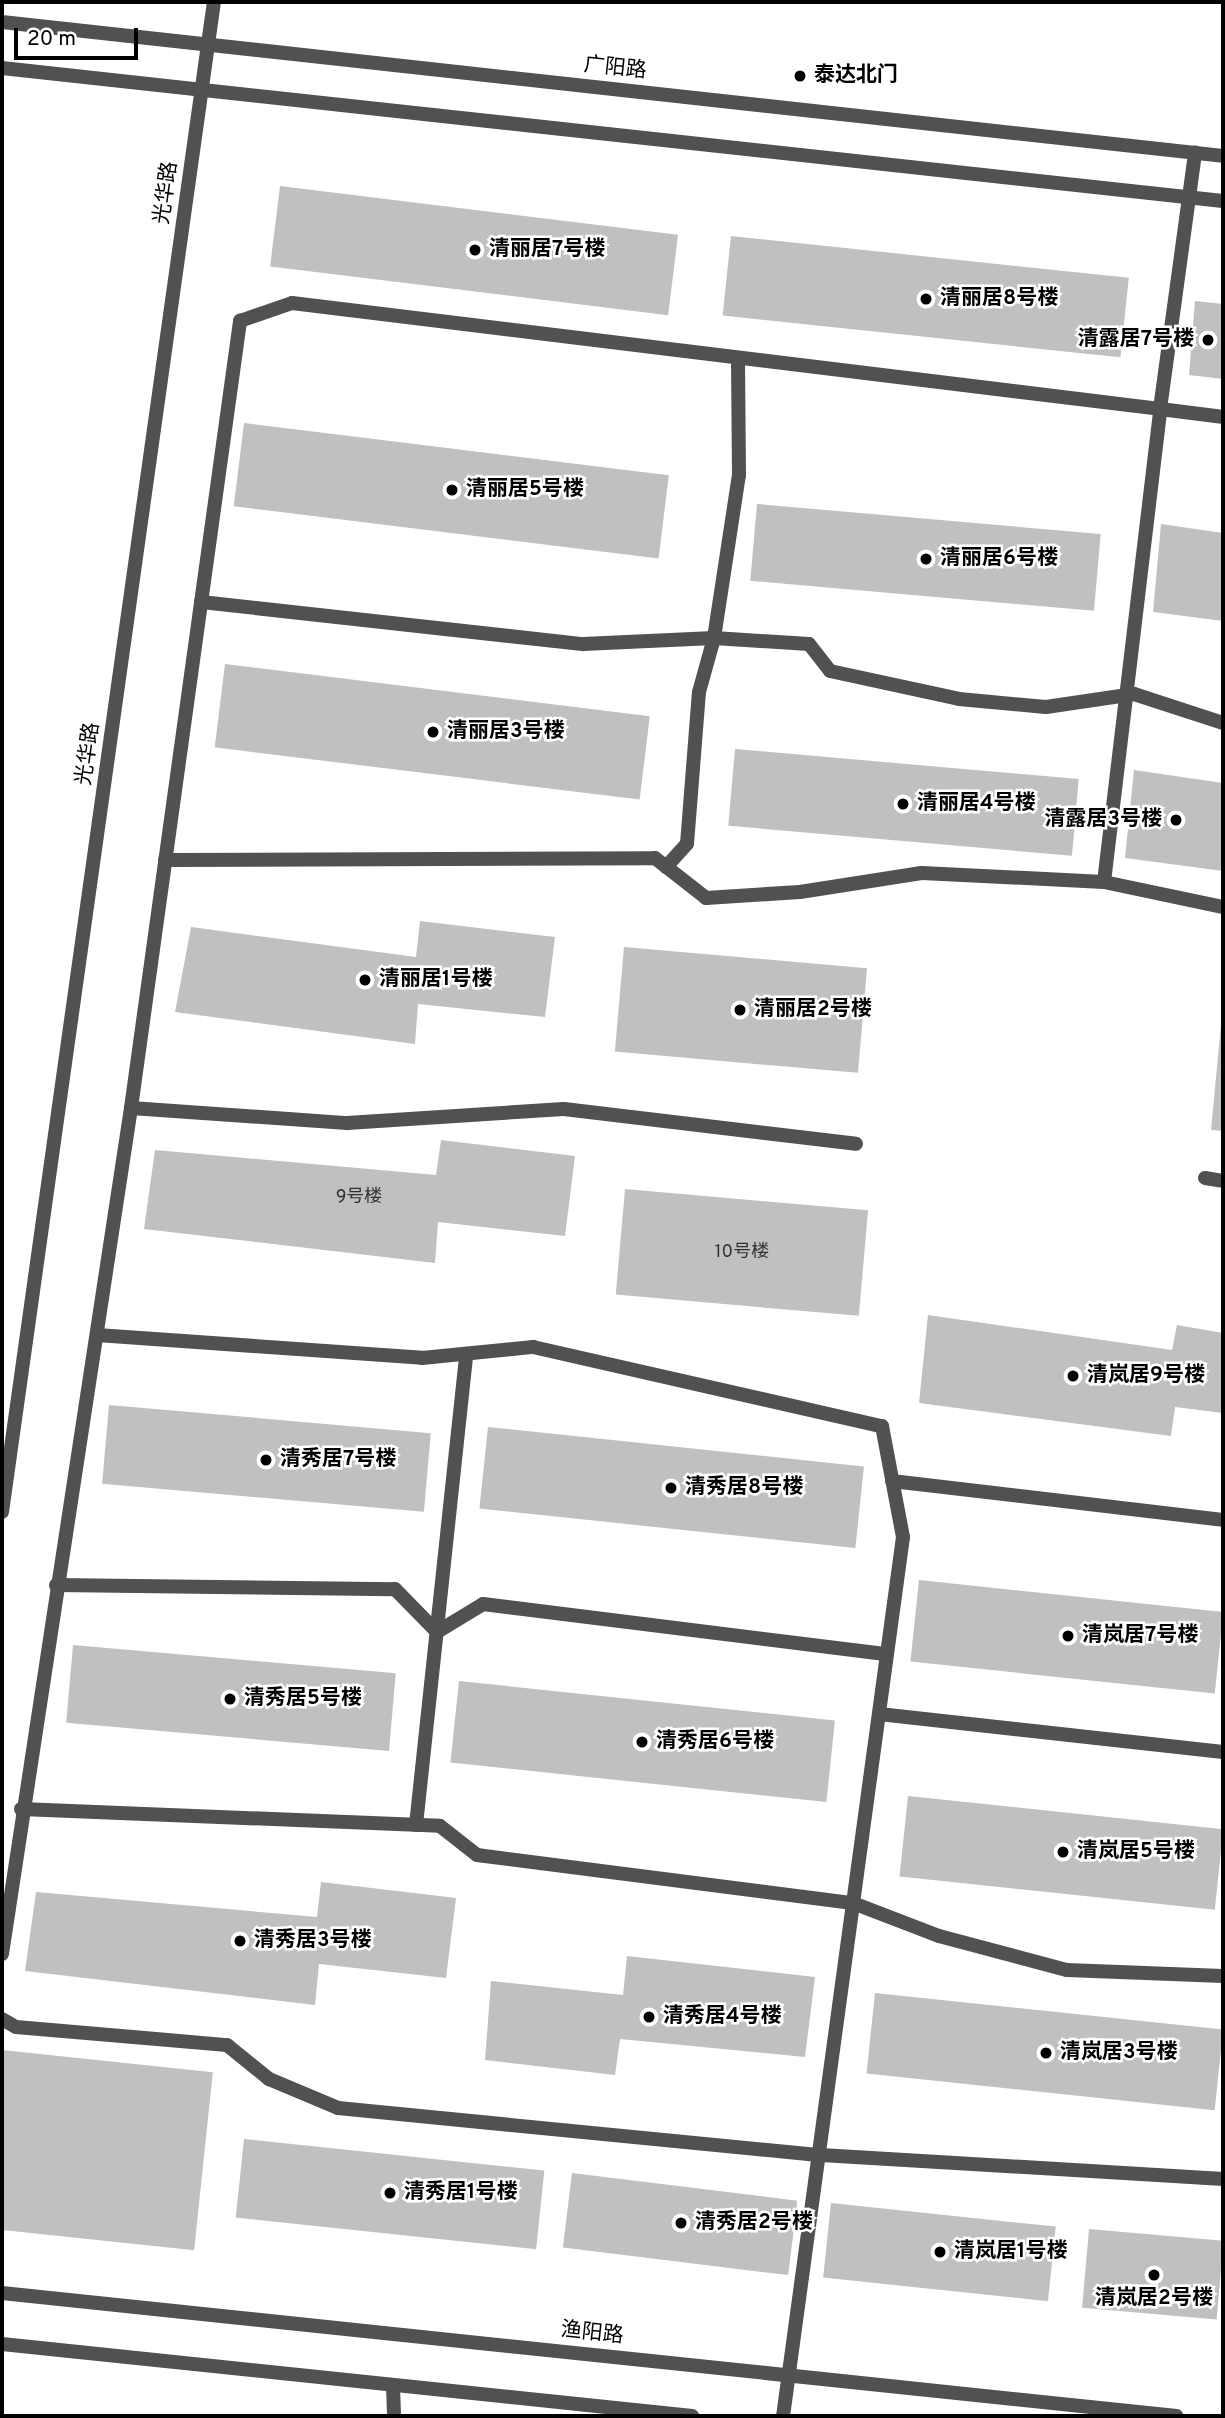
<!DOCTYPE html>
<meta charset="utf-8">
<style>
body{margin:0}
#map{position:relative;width:1225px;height:2418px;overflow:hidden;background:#fff;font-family:Overpass,"Noto Sans SC",sans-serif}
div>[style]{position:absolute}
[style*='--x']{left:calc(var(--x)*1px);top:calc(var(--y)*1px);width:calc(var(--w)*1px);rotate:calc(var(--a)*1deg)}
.building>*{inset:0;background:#c0c0c0;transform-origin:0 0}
.minor>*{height:14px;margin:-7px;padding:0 7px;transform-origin:7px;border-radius:7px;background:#515151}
.tertiary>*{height:14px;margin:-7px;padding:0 7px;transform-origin:7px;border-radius:7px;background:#515151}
.dots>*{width:19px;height:19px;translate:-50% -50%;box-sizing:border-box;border:4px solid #fff;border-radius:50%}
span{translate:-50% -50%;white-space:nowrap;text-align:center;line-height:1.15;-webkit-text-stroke:5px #fff;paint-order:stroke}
.number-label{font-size:18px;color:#303030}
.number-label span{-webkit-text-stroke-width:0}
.street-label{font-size:21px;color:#000}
.poi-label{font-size:21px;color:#000;font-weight:700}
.left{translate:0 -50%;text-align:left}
.right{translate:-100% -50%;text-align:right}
.frame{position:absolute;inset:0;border:4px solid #000;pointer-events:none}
.scale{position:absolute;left:14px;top:28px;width:124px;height:32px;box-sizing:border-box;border:4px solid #000;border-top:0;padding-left:9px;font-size:21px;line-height:24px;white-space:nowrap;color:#000;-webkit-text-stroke:5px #fff;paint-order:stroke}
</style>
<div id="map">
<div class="building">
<i style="left:280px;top:186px;width:401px;height:81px;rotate:7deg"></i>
<i style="left:731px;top:236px;width:400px;height:80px;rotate:6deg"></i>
<i style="clip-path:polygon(1195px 301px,1223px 304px,1223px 379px,1189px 375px)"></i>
<i style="left:244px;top:423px;width:428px;height:84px;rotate:7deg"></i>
<i style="left:757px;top:504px;width:345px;height:77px;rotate:5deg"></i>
<i style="clip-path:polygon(1161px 524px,1223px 533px,1223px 621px,1153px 612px)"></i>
<i style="left:225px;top:664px;width:428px;height:84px;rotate:7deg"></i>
<i style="left:735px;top:749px;width:345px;height:77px;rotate:5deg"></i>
<i style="clip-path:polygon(1134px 770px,1223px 783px,1223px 871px,1125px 858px)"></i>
<i style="clip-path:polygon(420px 921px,555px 937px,545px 1017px,418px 1004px,415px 1044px,175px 1012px,191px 927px,416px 957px)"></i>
<i style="left:624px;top:947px;width:244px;height:105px;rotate:5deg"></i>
<i style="clip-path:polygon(1221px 1025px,1223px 1025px,1223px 1131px,1211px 1130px)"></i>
<i style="clip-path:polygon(441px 1140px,575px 1156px,565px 1236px,438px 1222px,435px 1263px,144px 1229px,155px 1150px,436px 1175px)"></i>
<i style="left:625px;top:1189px;width:244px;height:106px;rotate:5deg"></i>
<i style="clip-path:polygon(928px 1315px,1172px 1350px,1177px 1325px,1223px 1333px,1223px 1413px,1175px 1407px,1171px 1436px,919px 1403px)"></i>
<i style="left:109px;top:1405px;width:323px;height:79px;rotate:5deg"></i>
<i style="left:488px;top:1427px;width:378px;height:82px;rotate:6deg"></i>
<i style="left:919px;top:1580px;width:306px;height:82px;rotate:6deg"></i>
<i style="left:73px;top:1645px;width:324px;height:78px;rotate:5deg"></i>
<i style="left:459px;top:1681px;width:378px;height:82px;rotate:6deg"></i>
<i style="left:908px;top:1796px;width:317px;height:81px;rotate:6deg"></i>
<i style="clip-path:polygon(321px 1882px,456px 1898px,446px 1978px,319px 1964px,315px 2005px,25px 1971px,36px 1892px,317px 1917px)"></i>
<i style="clip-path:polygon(627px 1956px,815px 1977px,805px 2057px,620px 2039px,615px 2075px,485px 2060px,491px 1981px,623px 1995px)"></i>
<i style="left:875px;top:1993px;width:350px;height:81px;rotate:6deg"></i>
<i style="left:2px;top:2050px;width:212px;height:179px;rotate:6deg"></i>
<i style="left:244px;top:2139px;width:302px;height:79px;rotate:6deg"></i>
<i style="left:572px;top:2173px;width:227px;height:75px;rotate:7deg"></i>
<i style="left:831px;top:2203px;width:226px;height:75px;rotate:6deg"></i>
<i style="left:1089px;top:2229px;width:135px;height:79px;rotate:5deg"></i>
</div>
<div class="minor">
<i style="--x:201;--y:602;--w:384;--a:6.3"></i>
<i style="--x:583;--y:644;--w:131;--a:-2.6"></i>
<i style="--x:714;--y:638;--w:95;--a:3.6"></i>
<i style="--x:809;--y:644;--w:34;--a:52"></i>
<i style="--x:830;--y:671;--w:132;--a:12.2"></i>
<i style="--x:959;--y:699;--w:87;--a:5.3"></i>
<i style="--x:1046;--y:707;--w:89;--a:-8.4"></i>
<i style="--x:1134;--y:694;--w:94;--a:18"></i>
<i style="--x:165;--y:860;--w:490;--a:-0.2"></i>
<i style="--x:655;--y:858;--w:65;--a:38.1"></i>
<i style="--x:706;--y:898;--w:94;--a:-3.7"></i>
<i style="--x:800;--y:892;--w:123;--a:-8.9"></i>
<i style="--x:922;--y:873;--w:182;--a:2.8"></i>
<i style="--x:1104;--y:882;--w:122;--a:11.9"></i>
<i style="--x:666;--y:867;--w:31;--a:-48"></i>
<i style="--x:687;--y:844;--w:152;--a:-85.5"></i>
<i style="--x:699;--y:692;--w:56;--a:-74.5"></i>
<i style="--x:714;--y:638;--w:165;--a:-81.3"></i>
<i style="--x:739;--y:475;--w:117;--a:-90.5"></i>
<i style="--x:1104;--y:882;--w:476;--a:-83.2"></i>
<i style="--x:1160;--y:409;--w:64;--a:7.2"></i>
<i style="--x:131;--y:1108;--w:217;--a:4"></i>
<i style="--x:347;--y:1123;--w:217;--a:-3.7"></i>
<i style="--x:564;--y:1109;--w:294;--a:6.8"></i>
<i style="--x:1205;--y:1178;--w:18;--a:9"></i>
<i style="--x:97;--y:1335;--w:326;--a:4"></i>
<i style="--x:422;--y:1358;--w:112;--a:-5.7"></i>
<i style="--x:533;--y:1347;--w:358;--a:12.8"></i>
<i style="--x:882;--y:1426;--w:113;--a:79.3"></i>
<i style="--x:903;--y:1537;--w:887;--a:97.77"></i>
<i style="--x:892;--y:1481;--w:333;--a:6.7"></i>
<i style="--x:56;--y:1585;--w:339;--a:0.7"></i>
<i style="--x:395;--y:1589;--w:60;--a:45.7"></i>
<i style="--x:437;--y:1632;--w:54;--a:-31.3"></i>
<i style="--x:483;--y:1604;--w:407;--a:7.1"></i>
<i style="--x:879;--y:1714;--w:346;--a:6.3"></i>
<i style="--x:21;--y:1809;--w:419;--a:2.3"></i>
<i style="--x:440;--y:1826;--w:47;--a:38.1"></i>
<i style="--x:477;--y:1855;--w:379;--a:7.3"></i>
<i style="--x:853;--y:1903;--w:92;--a:21"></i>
<i style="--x:939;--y:1936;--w:132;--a:14.9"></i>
<i style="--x:1067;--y:1970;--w:156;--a:2.2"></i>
<i style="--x:416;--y:1825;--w:474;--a:-83.9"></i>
<i style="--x:2;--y:1954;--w:856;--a:-81.33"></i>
<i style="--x:131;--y:1108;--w:795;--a:-82.11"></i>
<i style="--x:240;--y:321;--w:55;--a:-19.1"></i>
<i style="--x:292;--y:303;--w:874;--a:6.96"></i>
<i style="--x:1160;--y:409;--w:259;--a:-82.2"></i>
<i style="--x:2;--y:2019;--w:16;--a:30"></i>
<i style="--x:16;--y:2027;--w:212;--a:4.9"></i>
<i style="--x:227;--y:2045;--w:54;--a:39"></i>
<i style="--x:269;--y:2079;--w:75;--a:22.8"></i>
<i style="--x:338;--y:2108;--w:485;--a:5.6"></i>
<i style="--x:821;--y:2155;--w:403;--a:3.4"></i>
<i style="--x:393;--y:2386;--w:30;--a:88"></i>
</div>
<div class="tertiary">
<i style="--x:2;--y:22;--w:1228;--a:6.26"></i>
<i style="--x:2;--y:68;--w:1228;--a:6.22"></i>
<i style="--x:2;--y:1512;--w:1525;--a:-82.01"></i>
<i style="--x:2;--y:2293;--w:1181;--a:5.98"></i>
<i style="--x:2;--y:2344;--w:694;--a:5.96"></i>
</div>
<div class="dots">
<i style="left:800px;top:76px;background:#000"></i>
<i style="left:475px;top:250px;background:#000"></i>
<i style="left:926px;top:299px;background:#000"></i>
<i style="left:1208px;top:340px;background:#000"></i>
<i style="left:452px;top:490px;background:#000"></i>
<i style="left:926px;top:559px;background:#000"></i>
<i style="left:433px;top:732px;background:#000"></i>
<i style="left:903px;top:804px;background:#000"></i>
<i style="left:1176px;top:820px;background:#000"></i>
<i style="left:365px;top:980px;background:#000"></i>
<i style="left:740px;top:1010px;background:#000"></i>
<i style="left:1073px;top:1376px;background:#000"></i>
<i style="left:266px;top:1460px;background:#000"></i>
<i style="left:671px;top:1488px;background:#000"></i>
<i style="left:1068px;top:1636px;background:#000"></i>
<i style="left:230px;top:1699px;background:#000"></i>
<i style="left:642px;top:1742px;background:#000"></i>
<i style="left:1063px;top:1852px;background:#000"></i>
<i style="left:240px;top:1941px;background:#000"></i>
<i style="left:649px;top:2017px;background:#000"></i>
<i style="left:1046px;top:2053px;background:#000"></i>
<i style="left:390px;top:2193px;background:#000"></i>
<i style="left:681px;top:2223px;background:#000"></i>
<i style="left:940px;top:2252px;background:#000"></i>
<i style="left:1154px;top:2275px;background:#000"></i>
</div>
<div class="number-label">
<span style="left:359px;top:1198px">9号楼</span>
<span style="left:742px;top:1253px">10号楼</span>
</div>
<div class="street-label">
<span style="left:615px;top:69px;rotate:6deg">广阳路</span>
<span style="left:167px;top:193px;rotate:-82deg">光华路</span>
<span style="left:89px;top:754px;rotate:-82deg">光华路</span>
<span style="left:592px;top:2334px;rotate:6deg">渔阳路</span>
</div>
<div class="poi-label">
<span class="left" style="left:814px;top:76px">泰达北门</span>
<span class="left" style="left:489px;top:250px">清丽居7号楼</span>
<span class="left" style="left:940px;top:299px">清丽居8号楼</span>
<span class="right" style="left:1194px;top:340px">清露居7号楼</span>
<span class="left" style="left:466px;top:490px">清丽居5号楼</span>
<span class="left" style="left:940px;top:559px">清丽居6号楼</span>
<span class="left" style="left:447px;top:732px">清丽居3号楼</span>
<span class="left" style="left:917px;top:804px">清丽居4号楼</span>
<span class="right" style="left:1162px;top:820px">清露居3号楼</span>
<span class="left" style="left:379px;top:980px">清丽居1号楼</span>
<span class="left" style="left:754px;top:1010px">清丽居2号楼</span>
<span class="left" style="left:1087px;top:1376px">清岚居9号楼</span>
<span class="left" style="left:280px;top:1460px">清秀居7号楼</span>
<span class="left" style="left:685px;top:1488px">清秀居8号楼</span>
<span class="left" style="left:1082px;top:1636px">清岚居7号楼</span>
<span class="left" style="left:244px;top:1699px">清秀居5号楼</span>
<span class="left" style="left:656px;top:1742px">清秀居6号楼</span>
<span class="left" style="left:1077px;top:1852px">清岚居5号楼</span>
<span class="left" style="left:254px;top:1941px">清秀居3号楼</span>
<span class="left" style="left:663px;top:2017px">清秀居4号楼</span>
<span class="left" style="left:1060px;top:2053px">清岚居3号楼</span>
<span class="left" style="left:404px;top:2193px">清秀居1号楼</span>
<span class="left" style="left:695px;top:2223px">清秀居2号楼</span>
<span class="left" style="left:954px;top:2252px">清岚居1号楼</span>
<span style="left:1154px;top:2299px">清岚居2号楼</span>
</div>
<div class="frame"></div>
<div class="scale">20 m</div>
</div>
